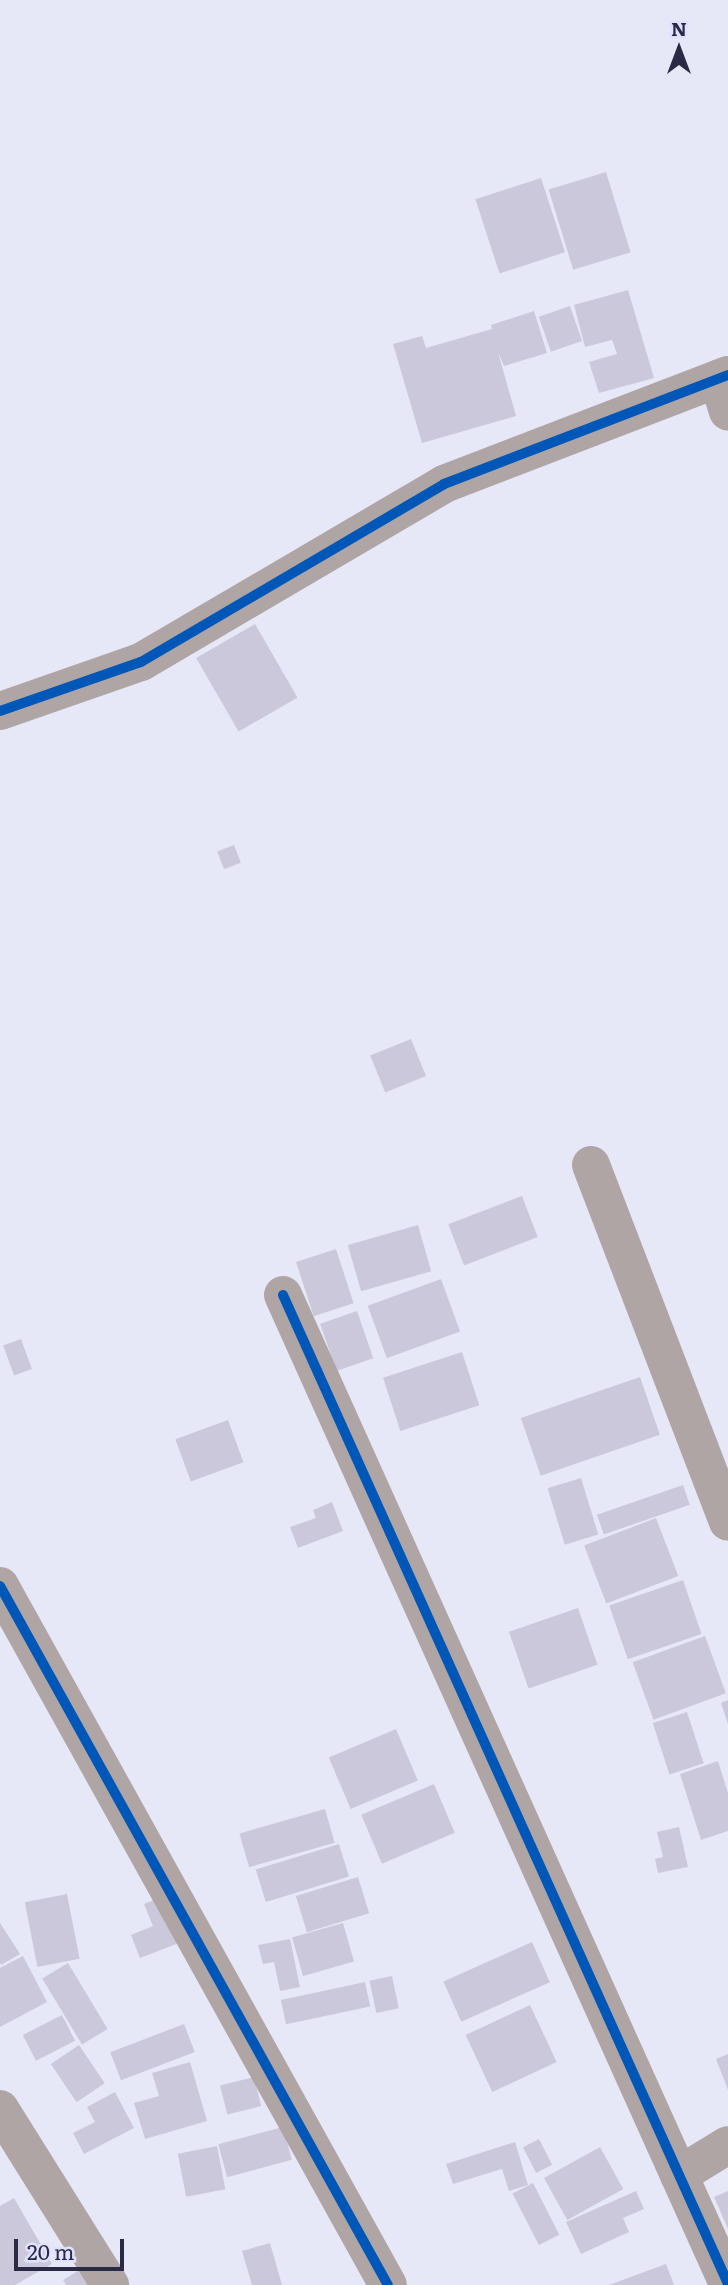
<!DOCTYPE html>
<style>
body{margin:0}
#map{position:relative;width:728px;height:2285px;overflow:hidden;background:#e6e8f7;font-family:Literata,serif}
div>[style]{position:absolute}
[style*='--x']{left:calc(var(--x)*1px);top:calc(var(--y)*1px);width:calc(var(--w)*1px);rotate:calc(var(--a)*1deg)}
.building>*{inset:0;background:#ccc8db;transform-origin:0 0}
.minor>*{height:38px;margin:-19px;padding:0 19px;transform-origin:19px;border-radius:19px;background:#aea5a4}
.cycleway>*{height:10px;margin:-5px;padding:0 5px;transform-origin:5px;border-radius:5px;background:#0057b8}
span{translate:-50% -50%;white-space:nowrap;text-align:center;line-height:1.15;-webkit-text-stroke:7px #e0e2fd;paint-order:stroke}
.north{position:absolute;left:644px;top:14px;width:70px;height:70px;-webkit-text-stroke:5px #e0e2fd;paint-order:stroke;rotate:0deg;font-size:19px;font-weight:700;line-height:28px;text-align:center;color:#2a2a44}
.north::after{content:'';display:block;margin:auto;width:24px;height:32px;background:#2a2a44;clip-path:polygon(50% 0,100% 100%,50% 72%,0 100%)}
.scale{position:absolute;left:14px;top:2239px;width:110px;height:32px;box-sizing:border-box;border:4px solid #2a2a44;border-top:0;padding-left:9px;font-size:21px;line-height:24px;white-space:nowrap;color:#2a2a44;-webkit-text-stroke:5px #e0e2fd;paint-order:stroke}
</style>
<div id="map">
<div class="building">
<i style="left:606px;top:172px;width:84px;height:60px;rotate:73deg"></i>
<i style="left:541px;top:178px;width:78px;height:69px;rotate:72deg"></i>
<i style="clip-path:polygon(628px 290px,654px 378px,599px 393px,589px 362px,617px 354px,612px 340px,585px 347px,574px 305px)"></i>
<i style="left:570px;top:306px;width:37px;height:33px;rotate:71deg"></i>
<i style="clip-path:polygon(534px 311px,547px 353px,504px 366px,498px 352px,516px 416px,422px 443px,393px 344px,422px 336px,426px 348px,492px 329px,491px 325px)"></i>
<i style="left:255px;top:624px;width:85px;height:68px;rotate:60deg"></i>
<i style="left:234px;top:845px;width:19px;height:18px;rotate:69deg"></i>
<i style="left:411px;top:1039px;width:40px;height:44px;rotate:68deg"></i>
<i style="left:522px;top:1196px;width:44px;height:79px;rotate:69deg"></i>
<i style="left:418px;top:1225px;width:48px;height:73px;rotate:74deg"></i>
<i style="left:336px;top:1249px;width:57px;height:42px;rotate:72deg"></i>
<i style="left:441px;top:1279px;width:56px;height:78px;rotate:70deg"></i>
<i style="left:357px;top:1311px;width:50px;height:39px;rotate:71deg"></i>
<i style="left:21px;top:1339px;width:32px;height:19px;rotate:70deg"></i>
<i style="left:462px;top:1352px;width:56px;height:83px;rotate:72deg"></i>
<i style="left:640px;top:1377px;width:61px;height:126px;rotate:71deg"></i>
<i style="left:228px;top:1420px;width:45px;height:56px;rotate:70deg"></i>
<i style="left:581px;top:1478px;width:59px;height:35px;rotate:73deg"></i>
<i style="left:683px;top:1485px;width:21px;height:91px;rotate:71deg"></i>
<i style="clip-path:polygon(332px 1502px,343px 1531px,298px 1548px,290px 1527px,316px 1518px,313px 1510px)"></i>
<i style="left:656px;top:1518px;width:62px;height:77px;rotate:69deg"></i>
<i style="left:683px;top:1580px;width:57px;height:78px;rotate:71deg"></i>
<i style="left:578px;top:1608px;width:60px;height:73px;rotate:71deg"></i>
<i style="left:705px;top:1636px;width:61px;height:77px;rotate:70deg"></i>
<i style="clip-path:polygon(728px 1700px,728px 1724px,721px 1703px)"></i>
<i style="left:687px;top:1712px;width:54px;height:36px;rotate:72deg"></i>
<i style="left:396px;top:1729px;width:56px;height:73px;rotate:67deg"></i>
<i style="clip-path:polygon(718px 1761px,728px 1793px,728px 1831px,701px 1840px,680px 1774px)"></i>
<i style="left:434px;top:1784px;width:53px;height:79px;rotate:67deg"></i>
<i style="left:325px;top:1809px;width:35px;height:89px;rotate:74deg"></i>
<i style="clip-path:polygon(679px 1827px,688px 1867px,658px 1873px,655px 1859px,663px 1857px,657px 1832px)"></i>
<i style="left:339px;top:1844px;width:34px;height:87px;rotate:73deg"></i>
<i style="left:358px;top:1877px;width:38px;height:65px;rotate:73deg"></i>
<i style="left:67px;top:1894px;width:66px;height:43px;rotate:79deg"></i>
<i style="clip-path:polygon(161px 1897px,179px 1943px,140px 1958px,131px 1935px,153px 1926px,144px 1904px)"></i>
<i style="clip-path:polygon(0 1923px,20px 1954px,1px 1965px,0 1963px)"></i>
<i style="left:343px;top:1923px;width:40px;height:53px;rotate:74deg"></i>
<i style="clip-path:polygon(290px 1939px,300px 1987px,280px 1991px,274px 1962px,263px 1964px,258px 1945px)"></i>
<i style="left:532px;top:1942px;width:44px;height:97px;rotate:66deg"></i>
<i style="clip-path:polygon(23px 1956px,47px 2002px,0 2027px,0 1968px)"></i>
<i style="left:68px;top:1963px;width:77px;height:30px;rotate:59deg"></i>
<i style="left:392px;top:1976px;width:33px;height:23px;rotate:78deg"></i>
<i style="left:365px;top:1982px;width:25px;height:86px;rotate:78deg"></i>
<i style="left:530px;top:2005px;width:63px;height:71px;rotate:65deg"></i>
<i style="left:62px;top:2015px;width:29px;height:44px;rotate:63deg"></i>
<i style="left:184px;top:2024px;width:30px;height:79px;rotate:69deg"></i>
<i style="left:79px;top:2045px;width:46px;height:34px;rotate:56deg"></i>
<i style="clip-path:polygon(728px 2054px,728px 2090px,716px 2059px)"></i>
<i style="clip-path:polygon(190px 2062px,207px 2121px,145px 2139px,134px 2103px,159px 2096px,152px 2073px)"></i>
<i style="left:254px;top:2077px;width:30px;height:35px;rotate:76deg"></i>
<i style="clip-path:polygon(115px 2092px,134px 2128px,84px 2154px,73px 2133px,95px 2122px,87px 2107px)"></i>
<i style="left:283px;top:2127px;width:34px;height:67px;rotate:75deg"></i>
<i style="left:539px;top:2139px;width:29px;height:18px;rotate:63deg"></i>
<i style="clip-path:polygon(515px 2142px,528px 2185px,509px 2191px,502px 2169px,453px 2184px,446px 2164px)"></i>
<i style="left:217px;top:2146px;width:44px;height:40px;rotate:79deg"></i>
<i style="left:600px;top:2147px;width:48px;height:64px;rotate:61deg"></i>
<i style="left:533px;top:2183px;width:58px;height:23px;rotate:63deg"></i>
<i style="clip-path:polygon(636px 2191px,644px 2209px,623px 2218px,629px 2232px,581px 2254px,566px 2222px)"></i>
<i style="clip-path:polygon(728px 2191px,728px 2229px,714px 2197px)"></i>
<i style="clip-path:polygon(14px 2198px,52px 2264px,15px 2285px,0 2285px,0 2206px)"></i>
<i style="clip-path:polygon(270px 2243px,282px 2285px,252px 2285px,242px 2251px)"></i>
<i style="clip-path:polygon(666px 2264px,674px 2285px,609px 2285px)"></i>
<i style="clip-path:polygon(81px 2269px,90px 2285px,66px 2285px,63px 2280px)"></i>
</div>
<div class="minor">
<i style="--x:718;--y:379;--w:34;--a:73"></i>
<i style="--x:0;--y:711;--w:149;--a:-19.2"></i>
<i style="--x:141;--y:662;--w:351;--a:-30.4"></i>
<i style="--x:444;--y:484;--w:304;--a:-21"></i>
<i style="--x:591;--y:1165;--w:382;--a:69"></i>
<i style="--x:283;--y:1295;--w:1085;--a:65.77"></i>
<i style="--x:0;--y:1586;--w:799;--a:60.97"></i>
<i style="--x:0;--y:2109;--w:208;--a:58"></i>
<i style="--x:679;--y:2175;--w:57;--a:-31.5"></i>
</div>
<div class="cycleway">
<i style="--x:0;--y:711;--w:149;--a:-19.2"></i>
<i style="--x:141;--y:662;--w:351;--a:-30.4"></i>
<i style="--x:444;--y:484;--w:304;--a:-21"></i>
<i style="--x:283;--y:1295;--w:1085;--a:65.77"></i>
<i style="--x:0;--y:1586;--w:799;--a:60.97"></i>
</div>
<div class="north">N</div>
<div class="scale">20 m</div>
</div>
